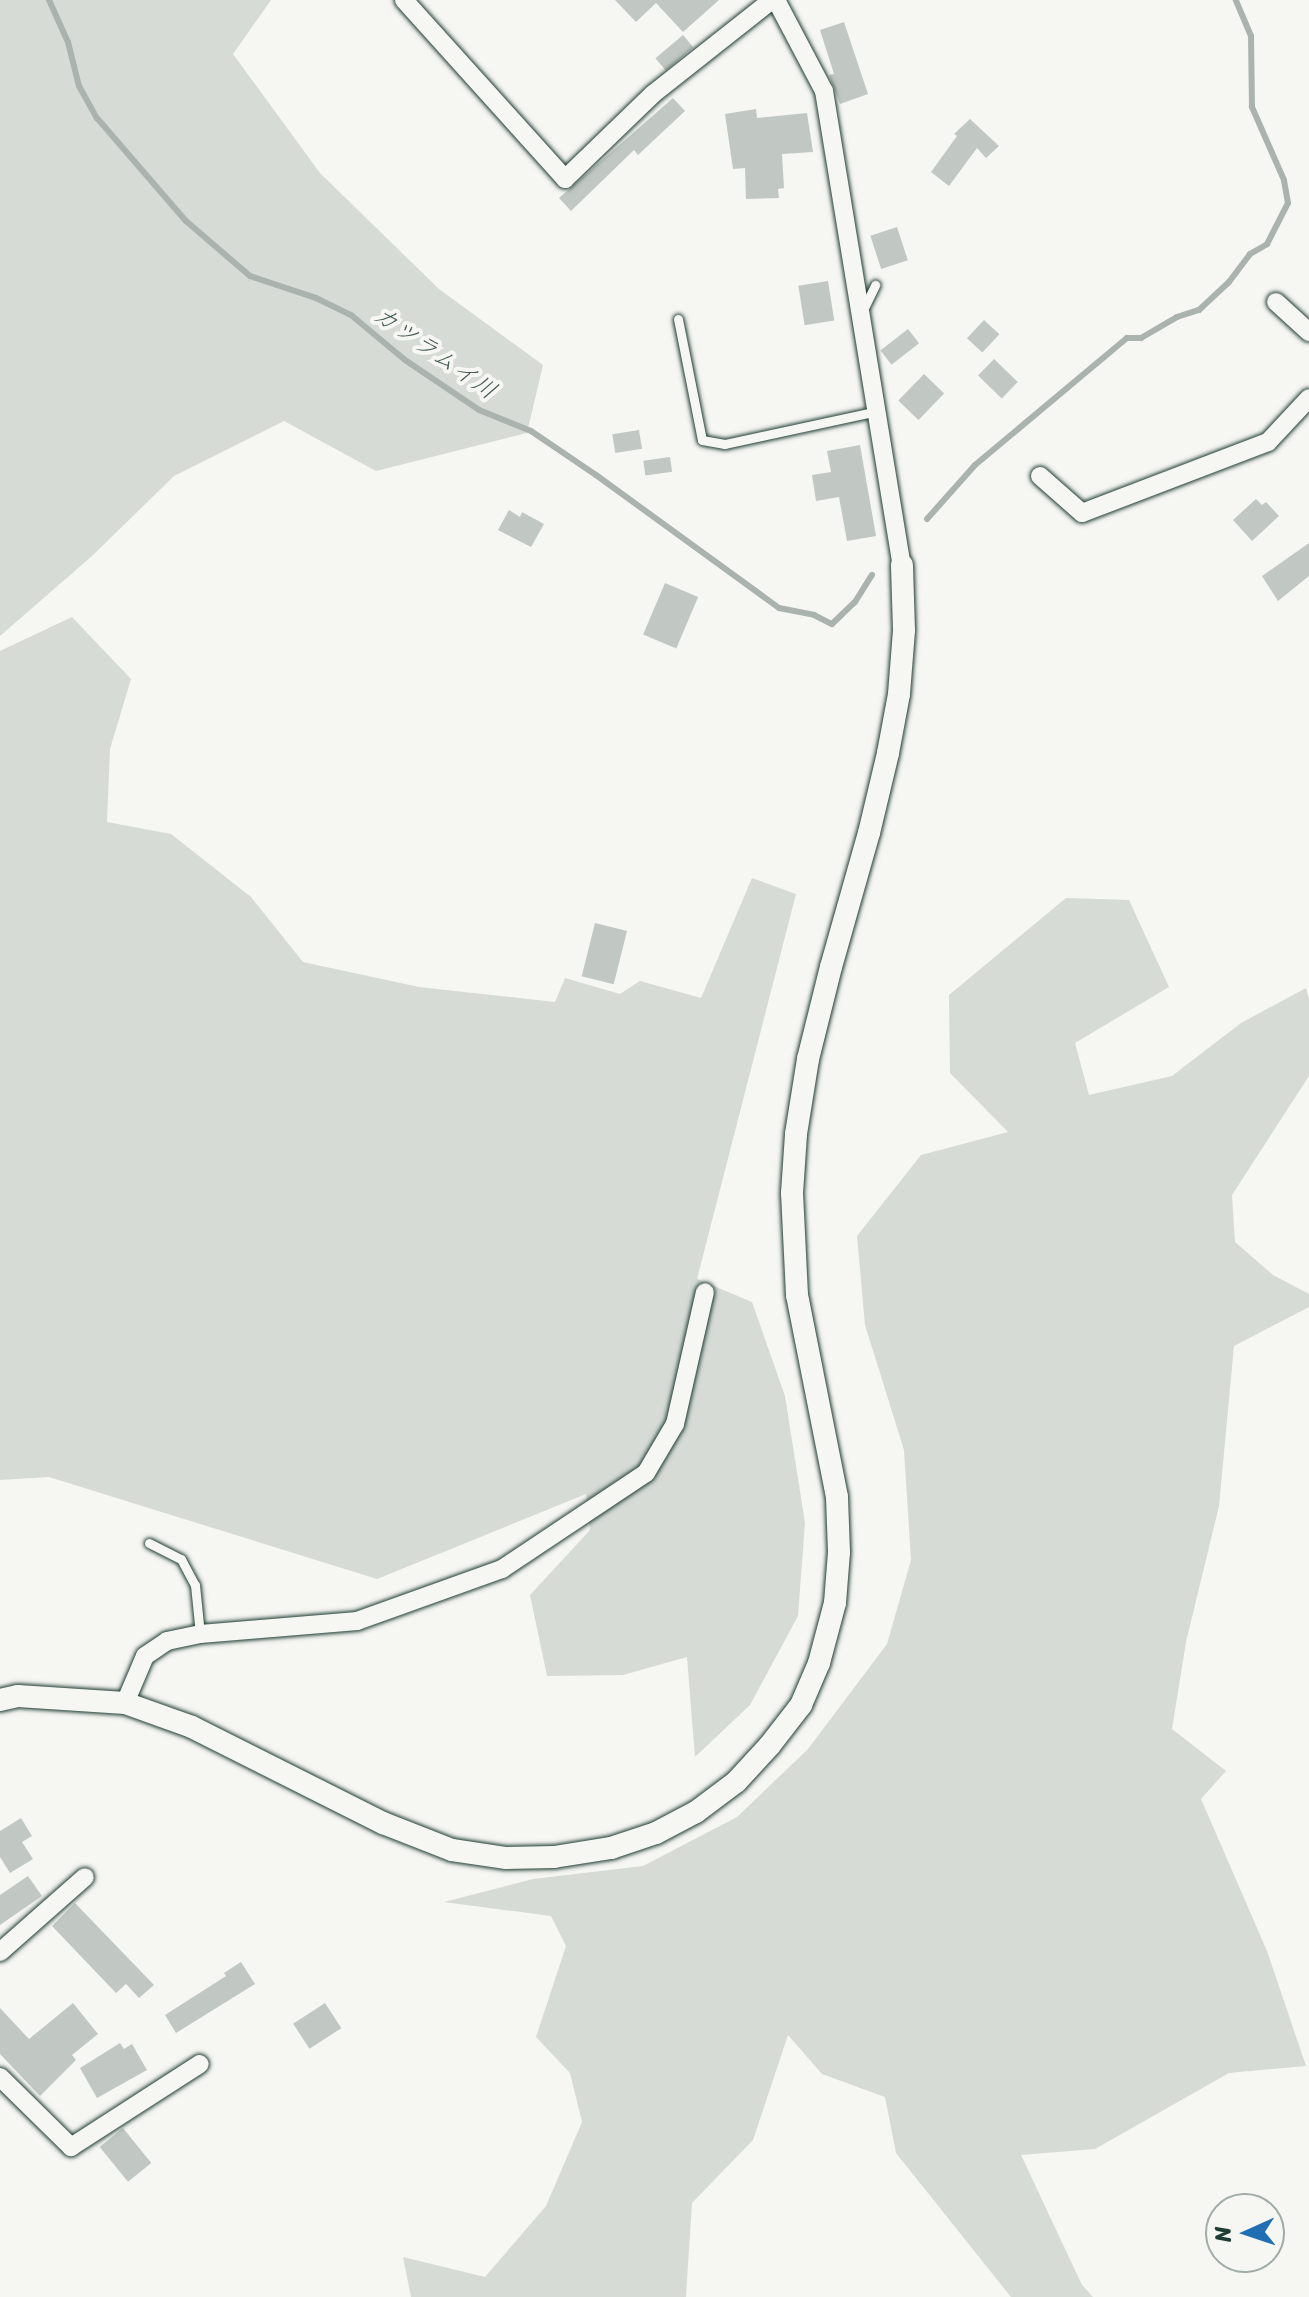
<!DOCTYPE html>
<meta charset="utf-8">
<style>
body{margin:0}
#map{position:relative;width:1309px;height:2297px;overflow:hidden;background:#f6f6f2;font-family:Sriracha,"Klee One",sans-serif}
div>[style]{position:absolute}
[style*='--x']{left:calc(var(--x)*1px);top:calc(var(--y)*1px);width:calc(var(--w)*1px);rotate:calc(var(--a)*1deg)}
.green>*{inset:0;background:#d6dbd6}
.stream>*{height:6px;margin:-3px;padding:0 3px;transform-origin:3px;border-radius:3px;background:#aab3ae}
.building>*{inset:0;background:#c1c8c3;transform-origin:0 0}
.roads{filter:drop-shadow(0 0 2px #1f3d34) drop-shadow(0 0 2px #1f3d34)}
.service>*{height:9px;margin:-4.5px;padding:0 4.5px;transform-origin:4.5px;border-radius:4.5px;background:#f6f6f2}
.minor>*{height:18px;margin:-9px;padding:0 9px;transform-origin:9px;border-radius:9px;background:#f6f6f2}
.tertiary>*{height:22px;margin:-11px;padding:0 11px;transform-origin:11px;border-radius:11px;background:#f6f6f2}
span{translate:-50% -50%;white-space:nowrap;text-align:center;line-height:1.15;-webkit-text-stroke:8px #f6f6f2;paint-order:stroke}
.water-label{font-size:24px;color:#425a52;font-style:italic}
.north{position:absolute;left:1205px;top:2193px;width:80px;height:80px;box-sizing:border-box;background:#f6f6f2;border:2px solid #a0aca6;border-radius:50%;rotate:267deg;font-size:22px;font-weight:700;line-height:32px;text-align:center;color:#1f3d34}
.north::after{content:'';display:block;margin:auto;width:28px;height:36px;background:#1f6fb2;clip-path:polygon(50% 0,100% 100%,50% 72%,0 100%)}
</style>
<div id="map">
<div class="green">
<i style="clip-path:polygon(0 0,271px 0,233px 54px,320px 173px,439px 289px,543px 365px,527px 433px,376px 471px,284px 421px,174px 476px,92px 556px,0 636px)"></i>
<i style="clip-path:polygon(72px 617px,131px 679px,110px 749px,107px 822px,171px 834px,251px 897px,303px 962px,419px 987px,555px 1002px,565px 978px,620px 994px,640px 981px,701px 998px,752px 878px,796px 894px,697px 1279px,752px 1302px,785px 1396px,805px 1523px,798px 1616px,750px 1705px,695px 1757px,687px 1657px,623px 1675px,547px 1676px,530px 1595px,590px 1530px,586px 1494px,377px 1579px,49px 1477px,0 1480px,0 651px)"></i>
<i style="clip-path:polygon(1066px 898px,1129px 900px,1169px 987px,1075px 1043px,1089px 1095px,1172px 1076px,1241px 1023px,1306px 988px,1309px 999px,1309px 1076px,1232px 1195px,1235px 1242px,1273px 1275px,1309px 1294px,1309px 1307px,1234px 1346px,1219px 1506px,1186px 1642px,1172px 1729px,1226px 1771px,1201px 1799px,1267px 1951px,1306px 2066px,1229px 2073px,1095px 2149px,1021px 2155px,1082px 2285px,1093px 2297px,1011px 2297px,896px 2153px,885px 2097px,822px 2074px,788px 2035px,753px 2140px,692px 2203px,686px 2297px,411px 2297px,403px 2257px,485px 2277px,546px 2206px,582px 2122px,570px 2073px,536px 2037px,566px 1946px,551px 1916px,444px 1902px,533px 1879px,643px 1866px,737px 1817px,808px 1749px,887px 1644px,911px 1560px,904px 1450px,865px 1325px,857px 1236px,921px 1155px,1008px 1132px,950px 1073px,949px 995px)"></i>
</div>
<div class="stream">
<i style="--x:49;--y:0;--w:46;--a:65.7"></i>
<i style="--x:68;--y:42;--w:45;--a:76"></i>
<i style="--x:79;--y:86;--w:37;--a:61"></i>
<i style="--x:97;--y:118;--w:136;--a:49.2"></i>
<i style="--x:186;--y:221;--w:84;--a:40.7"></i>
<i style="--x:250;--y:276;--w:70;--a:18.4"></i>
<i style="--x:316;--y:298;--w:39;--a:26"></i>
<i style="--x:351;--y:315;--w:70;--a:39.8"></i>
<i style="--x:405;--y:360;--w:89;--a:34"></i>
<i style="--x:479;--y:410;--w:56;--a:22"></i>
<i style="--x:531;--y:431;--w:78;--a:34.1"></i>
<i style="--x:596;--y:475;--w:226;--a:36"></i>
<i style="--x:779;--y:608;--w:36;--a:11"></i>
<i style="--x:814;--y:615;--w:20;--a:27"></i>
<i style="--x:832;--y:624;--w:32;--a:-44"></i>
<i style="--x:855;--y:602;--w:32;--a:-58"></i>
<i style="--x:927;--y:519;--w:72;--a:-48.4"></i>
<i style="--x:975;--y:465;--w:198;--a:-39.9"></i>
<i style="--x:1127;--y:338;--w:14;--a:0"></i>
<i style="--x:1141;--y:338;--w:42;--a:-30.3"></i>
<i style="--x:1177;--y:317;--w:23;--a:-18"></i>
<i style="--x:1199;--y:310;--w:41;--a:-43"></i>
<i style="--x:1229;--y:282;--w:35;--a:-53"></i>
<i style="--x:1250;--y:254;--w:20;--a:-30"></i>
<i style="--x:1267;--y:244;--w:46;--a:-62.9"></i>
<i style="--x:1288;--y:203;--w:23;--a:-100"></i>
<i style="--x:1284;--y:180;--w:80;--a:-113.7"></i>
<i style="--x:1252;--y:107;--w:71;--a:-90.8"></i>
<i style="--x:1251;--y:36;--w:39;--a:-113"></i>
</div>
<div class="building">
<i style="clip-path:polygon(615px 0,719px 0,683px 32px,656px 3px,636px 22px)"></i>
<i style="clip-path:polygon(844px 22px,868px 94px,840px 104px,829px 75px,834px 74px,820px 30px)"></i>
<i style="left:683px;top:35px;width:16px;height:36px;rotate:50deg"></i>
<i style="clip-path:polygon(673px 98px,685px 111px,638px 155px,634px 150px,571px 211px,559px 198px)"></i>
<i style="clip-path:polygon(756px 109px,757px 118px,807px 113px,813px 152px,782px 154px,784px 188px,778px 189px,779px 198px,746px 199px,745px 168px,733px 169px,725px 114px)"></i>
<i style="clip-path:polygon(970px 119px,999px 146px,986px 158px,977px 148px,949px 186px,931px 172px,957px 136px,954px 134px)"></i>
<i style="left:897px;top:227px;width:35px;height:28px;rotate:72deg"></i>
<i style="left:828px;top:281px;width:40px;height:30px;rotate:81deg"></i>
<i style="left:984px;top:320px;width:21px;height:25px;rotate:43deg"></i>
<i style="left:908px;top:329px;width:18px;height:35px;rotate:52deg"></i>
<i style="left:994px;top:359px;width:33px;height:23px;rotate:44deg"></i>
<i style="left:924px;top:374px;width:28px;height:37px;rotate:44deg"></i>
<i style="left:639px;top:430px;width:19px;height:27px;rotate:81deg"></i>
<i style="clip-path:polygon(860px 445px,876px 536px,847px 541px,839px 497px,816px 501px,812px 475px,831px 472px,827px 451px)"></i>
<i style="left:670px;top:457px;width:15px;height:27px;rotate:82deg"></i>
<i style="clip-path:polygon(1256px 499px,1262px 505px,1266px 502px,1279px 516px,1252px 541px,1233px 520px)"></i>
<i style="clip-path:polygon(509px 510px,520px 517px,522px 512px,544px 524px,531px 547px,498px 530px)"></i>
<i style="clip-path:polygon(1309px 543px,1309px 576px,1278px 601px,1262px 576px)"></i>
<i style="left:665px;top:583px;width:36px;height:56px;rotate:23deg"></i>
<i style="left:595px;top:923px;width:33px;height:55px;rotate:14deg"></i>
<i style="clip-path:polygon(21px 1818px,32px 1836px,22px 1842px,33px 1859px,10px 1873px,0 1857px,0 1831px)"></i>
<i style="clip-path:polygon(28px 1876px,42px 1896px,0 1925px,0 1895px)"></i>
<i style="clip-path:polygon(75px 1903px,154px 1985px,139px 1998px,126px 1984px,116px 1993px,52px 1926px)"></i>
<i style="clip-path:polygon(241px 1962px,255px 1984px,176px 2033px,165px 2015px,226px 1976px,224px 1973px)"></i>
<i style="clip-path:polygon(73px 2003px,98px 2034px,72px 2055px,76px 2060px,40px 2096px,0 2054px,0 2008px,29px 2039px)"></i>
<i style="left:325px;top:2003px;width:30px;height:38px;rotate:57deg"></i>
<i style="clip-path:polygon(120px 2043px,124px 2049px,132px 2044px,147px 2070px,97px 2098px,80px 2068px)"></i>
<i style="left:123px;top:2128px;width:45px;height:30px;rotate:51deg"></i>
</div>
<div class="roads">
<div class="service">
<i style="--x:863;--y:310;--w:28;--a:-64"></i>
<i style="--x:678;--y:319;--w:123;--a:78.8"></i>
<i style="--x:702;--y:440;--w:23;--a:10"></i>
<i style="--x:725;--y:444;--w:157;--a:-12.2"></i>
<i style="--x:149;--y:1543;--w:36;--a:27"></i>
<i style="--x:181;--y:1559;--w:30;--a:62"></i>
<i style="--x:195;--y:1585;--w:49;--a:84.2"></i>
</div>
<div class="minor">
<i style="--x:404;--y:0;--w:241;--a:48"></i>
<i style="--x:565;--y:179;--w:122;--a:-44"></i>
<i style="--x:653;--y:94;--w:152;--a:-38.3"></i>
<i style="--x:776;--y:0;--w:103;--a:62.2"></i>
<i style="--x:824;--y:91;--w:480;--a:80.7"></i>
<i style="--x:1276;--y:302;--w:45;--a:42.3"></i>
<i style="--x:1040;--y:476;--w:56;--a:41.4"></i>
<i style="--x:1082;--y:513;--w:199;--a:-20.9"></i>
<i style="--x:1268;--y:442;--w:60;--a:-47"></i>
<i style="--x:125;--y:1703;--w:51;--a:-66.9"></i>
<i style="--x:145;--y:1656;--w:27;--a:-34"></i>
<i style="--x:167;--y:1641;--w:34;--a:-12"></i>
<i style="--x:200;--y:1634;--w:158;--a:-4.7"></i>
<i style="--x:357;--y:1621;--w:154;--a:-19.7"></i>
<i style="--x:502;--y:1569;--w:173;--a:-33.7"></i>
<i style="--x:646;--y:1473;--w:57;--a:-59.4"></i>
<i style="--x:675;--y:1424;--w:135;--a:-77.2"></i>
<i style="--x:0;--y:1952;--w:113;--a:-41.4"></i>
<i style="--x:0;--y:2077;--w:100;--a:44.6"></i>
<i style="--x:71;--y:2147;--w:153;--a:-32.8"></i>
</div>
<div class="tertiary">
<i style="--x:0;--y:1700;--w:18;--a:-13"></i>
<i style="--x:18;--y:1696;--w:107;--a:3.7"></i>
<i style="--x:125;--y:1703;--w:71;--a:19.7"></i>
<i style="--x:192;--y:1727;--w:214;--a:26.7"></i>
<i style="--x:383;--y:1823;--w:74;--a:21.4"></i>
<i style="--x:452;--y:1850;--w:55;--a:8.4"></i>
<i style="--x:506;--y:1858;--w:48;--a:-1.2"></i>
<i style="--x:554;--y:1857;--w:58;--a:-9"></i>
<i style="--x:611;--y:1848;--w:47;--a:-18.4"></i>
<i style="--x:656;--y:1833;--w:45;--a:-27.7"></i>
<i style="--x:696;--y:1812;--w:50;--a:-36.9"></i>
<i style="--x:736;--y:1782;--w:50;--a:-47.4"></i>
<i style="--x:770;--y:1745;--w:51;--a:-52.2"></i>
<i style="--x:801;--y:1705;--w:46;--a:-66.8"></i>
<i style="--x:819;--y:1663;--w:62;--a:-75.1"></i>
<i style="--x:835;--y:1603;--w:51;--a:-85.5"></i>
<i style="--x:839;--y:1552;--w:55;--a:-92.1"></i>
<i style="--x:837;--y:1497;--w:206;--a:-101.2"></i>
<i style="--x:797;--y:1295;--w:102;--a:-92.8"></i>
<i style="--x:792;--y:1193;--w:59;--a:-86.1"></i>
<i style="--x:796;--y:1134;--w:76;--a:-80.9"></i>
<i style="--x:808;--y:1059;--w:95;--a:-76"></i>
<i style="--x:831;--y:967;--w:139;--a:-74.2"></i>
<i style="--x:869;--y:833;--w:82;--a:-76.6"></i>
<i style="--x:888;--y:753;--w:60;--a:-79.4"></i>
<i style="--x:899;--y:694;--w:64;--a:-85.5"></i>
<i style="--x:904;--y:630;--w:65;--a:-91.8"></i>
</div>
</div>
<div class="water-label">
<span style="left:435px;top:353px;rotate:35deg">カツラムイ川</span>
</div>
<div class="north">N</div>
</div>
